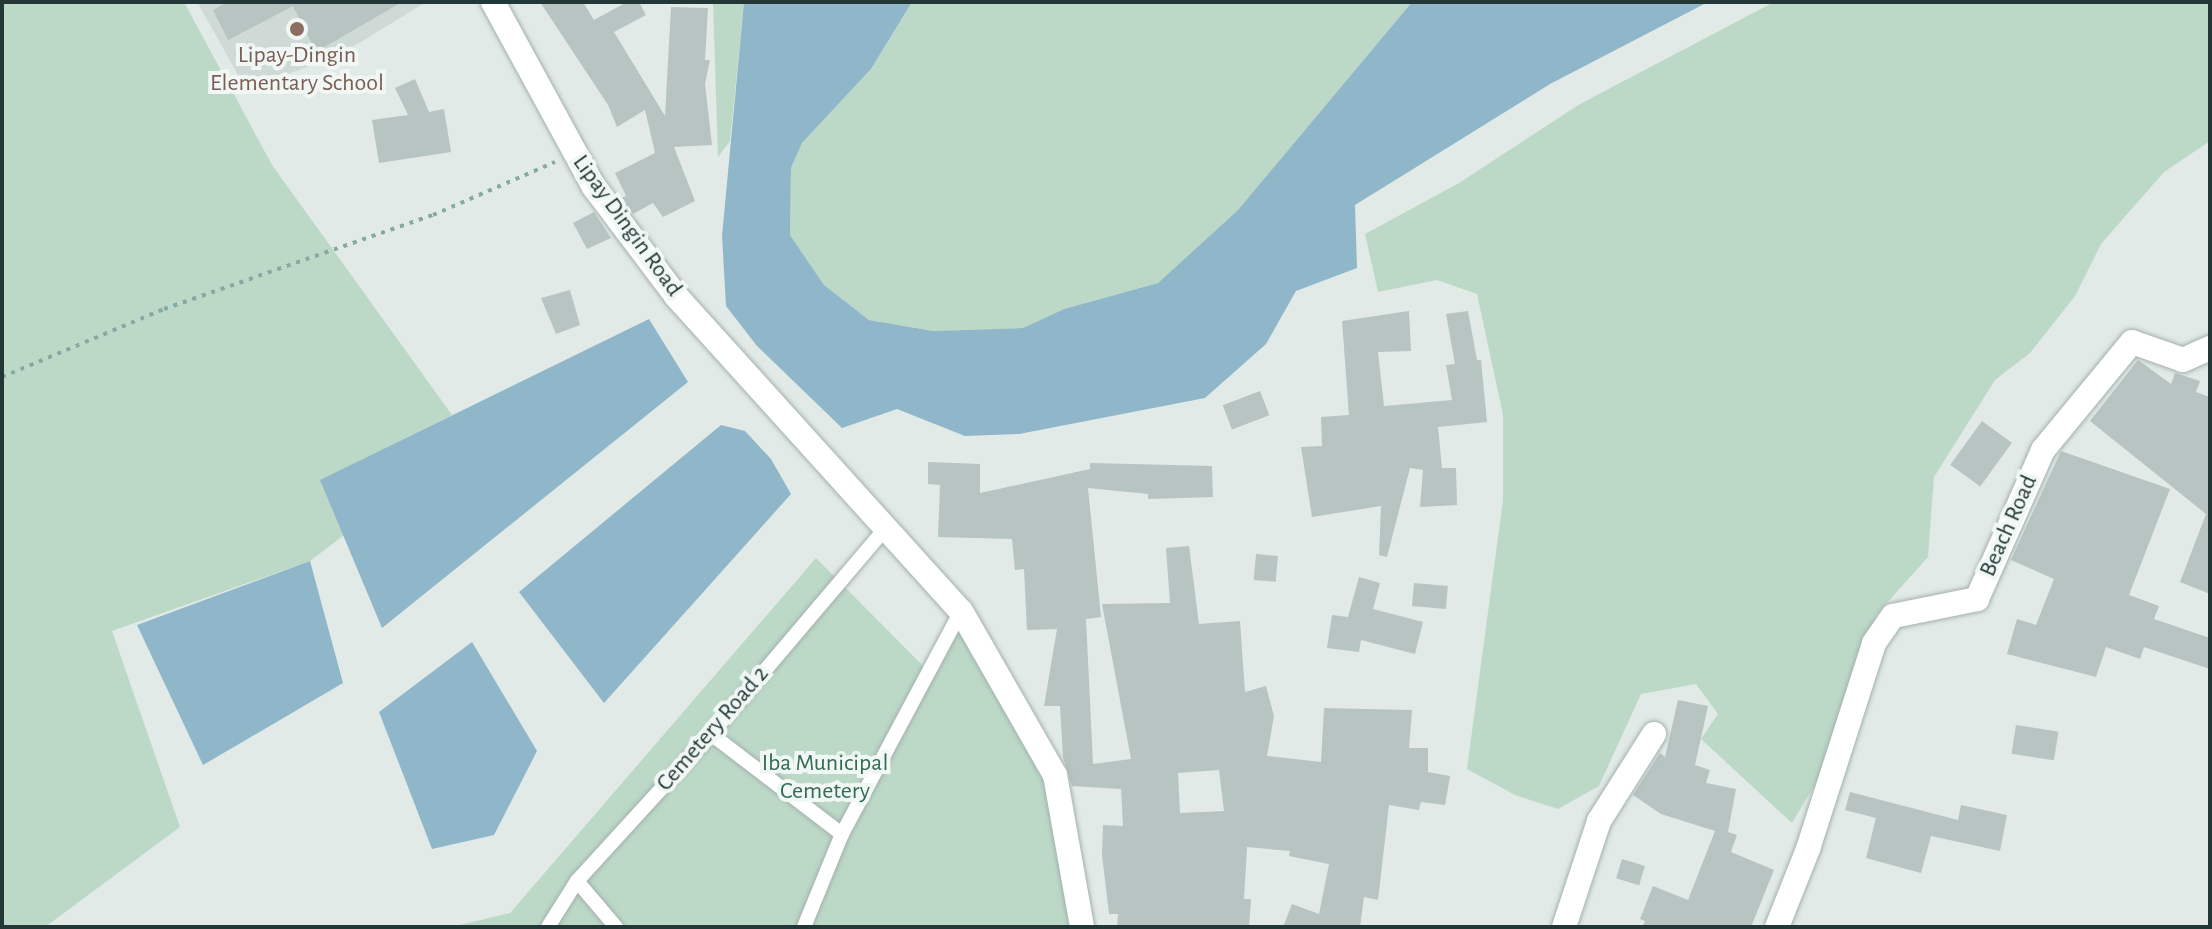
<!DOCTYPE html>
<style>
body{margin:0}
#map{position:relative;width:2212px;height:929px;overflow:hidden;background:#e1eae7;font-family:"Alegreya Sans",sans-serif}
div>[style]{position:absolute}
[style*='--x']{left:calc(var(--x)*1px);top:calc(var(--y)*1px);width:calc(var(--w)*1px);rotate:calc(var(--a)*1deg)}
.built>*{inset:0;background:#cfd9d6}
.green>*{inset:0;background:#bcd9c8}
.water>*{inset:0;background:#8fb7c9}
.building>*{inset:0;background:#b7c4c1;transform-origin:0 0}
.path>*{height:4px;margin-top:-2px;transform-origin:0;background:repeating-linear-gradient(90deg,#85aaa4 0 4px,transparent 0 10px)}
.roads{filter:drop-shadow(0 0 2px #a4b1ae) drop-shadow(0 0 2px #a4b1ae)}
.service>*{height:14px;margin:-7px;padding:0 7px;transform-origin:7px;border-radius:7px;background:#fff}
.minor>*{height:24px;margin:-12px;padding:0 12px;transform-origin:12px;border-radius:12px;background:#fff}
.tertiary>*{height:24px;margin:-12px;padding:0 12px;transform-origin:12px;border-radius:12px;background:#fff}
.dots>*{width:22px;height:22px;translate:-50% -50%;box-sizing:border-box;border:4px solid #f1f7f5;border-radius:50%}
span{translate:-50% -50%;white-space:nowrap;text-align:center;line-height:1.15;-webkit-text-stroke:8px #f1f7f5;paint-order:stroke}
.education-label{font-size:24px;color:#785e54}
.street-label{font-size:24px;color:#233836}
.park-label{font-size:24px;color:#326b51}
.frame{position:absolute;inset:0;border:4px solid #233836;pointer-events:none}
</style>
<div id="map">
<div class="built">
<i style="clip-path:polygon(197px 2px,426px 2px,338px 56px,246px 89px)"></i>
</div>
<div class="green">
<i style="clip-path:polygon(2px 2px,184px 2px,272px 165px,452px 415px,321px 480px,344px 535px,310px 561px,112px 631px,180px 827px,45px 927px,2px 927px)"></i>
<i style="clip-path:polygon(713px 2px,744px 2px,730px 141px,718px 157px)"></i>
<i style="clip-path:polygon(912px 2px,1412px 2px,1238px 210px,1158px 283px,1064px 309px,1023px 328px,933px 331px,869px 320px,824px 285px,790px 235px,791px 168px,802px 143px,871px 69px)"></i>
<i style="clip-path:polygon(1774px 2px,2210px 2px,2210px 141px,2164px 172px,2101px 244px,2075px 296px,2030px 353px,1995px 380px,1934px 477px,1928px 557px,1876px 615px,1832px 756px,1792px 823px,1701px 739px,1718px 714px,1696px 684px,1641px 694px,1599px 786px,1558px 809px,1515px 795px,1467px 769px,1503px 500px,1503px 415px,1477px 294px,1437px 280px,1378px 292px,1365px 234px,1459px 183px,1580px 104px)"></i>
<i style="clip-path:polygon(816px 558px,930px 673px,958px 623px,1050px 784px,1075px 927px,451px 927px,510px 913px)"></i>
</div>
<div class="water">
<i style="clip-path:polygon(744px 2px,912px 2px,871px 69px,802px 143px,791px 168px,790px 235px,824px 285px,869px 320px,933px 331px,1023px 328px,1064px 309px,1158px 283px,1238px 210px,1412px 2px,1708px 2px,1550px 84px,1355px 205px,1357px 268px,1296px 291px,1266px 344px,1205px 398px,1019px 434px,965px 436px,897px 409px,842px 428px,757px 346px,726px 306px,722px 236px)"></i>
<i style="clip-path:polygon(649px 319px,688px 382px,382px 628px,320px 480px)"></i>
<i style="clip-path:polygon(721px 425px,745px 431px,771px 459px,791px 494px,604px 703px,519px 592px)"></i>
<i style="clip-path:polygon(310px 561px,343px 683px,203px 765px,137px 625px)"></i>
<i style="clip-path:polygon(472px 642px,537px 751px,494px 835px,432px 849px,379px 712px)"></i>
</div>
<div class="building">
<i style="clip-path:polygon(227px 2px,402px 2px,316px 52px,293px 6px,228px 40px,213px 10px)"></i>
<i style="clip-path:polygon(540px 2px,583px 2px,594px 20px,627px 2px,639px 2px,646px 15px,614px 32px,665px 116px,671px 7px,708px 8px,705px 60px,710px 60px,705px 84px,712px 145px,674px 147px,695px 201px,663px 217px,653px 203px,633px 214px,621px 198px,626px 196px,615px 173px,655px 153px,645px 110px,617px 127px,608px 105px)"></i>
<i style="clip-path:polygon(415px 79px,429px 112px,444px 109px,451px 152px,379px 163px,372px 120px,408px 115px,395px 88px)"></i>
<i style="clip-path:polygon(594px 212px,611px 238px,587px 249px,573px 223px)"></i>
<i style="clip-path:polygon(570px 290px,580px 325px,556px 334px,541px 298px)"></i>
<i style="clip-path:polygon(1409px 311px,1411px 351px,1378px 352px,1384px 406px,1452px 400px,1446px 365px,1455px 364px,1446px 314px,1468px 311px,1477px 360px,1481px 360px,1487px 422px,1438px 427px,1442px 468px,1456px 468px,1457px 505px,1420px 507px,1423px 470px,1410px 468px,1387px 557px,1379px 555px,1381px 506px,1312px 517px,1301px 447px,1322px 446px,1321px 417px,1349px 415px,1342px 321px)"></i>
<i style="clip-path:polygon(2138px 360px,2171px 384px,2175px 373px,2200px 381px,2196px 392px,2210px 397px,2210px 594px,2180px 582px,2206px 514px,2090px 421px)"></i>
<i style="left:1260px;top:391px;width:26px;height:40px;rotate:69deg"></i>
<i style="left:1982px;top:421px;width:37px;height:54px;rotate:36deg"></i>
<i style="clip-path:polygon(2061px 451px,2170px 489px,2129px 595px,2159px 606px,2154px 619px,2210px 638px,2210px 669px,2144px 647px,2140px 659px,2106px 647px,2096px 677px,2007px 654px,2017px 619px,2036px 625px,2054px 579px,2011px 560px)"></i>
<i style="clip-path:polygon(evenodd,928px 462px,980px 464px,980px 493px,1090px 469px,1090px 463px,1212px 466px,1213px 497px,1148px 499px,1148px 494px,1088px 488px,1101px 617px,1086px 619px,1093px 764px,1131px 759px,1102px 604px,1170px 603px,1166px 548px,1189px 546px,1199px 624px,1240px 621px,1245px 692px,1266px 686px,1274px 716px,1267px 756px,1321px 762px,1324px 708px,1412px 710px,1409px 748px,1428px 748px,1428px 772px,1450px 776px,1445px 805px,1421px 802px,1419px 810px,1389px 805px,1378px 900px,1364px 897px,1360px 927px,1283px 927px,1292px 904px,1319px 914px,1329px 864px,1289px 856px,1290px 851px,1247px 847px,1244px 899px,1251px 899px,1249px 927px,1117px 927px,1118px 914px,1109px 914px,1102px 855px,1103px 825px,1123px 826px,1121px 789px,1072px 786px,1063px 757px,1060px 706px,1044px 706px,1057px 629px,1027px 630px,1024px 569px,1015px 570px,1012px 539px,938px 537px,940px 485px,928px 484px,928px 462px,1219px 770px,1224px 811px,1180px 813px,1178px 773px,1219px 770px)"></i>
<i style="left:1256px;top:554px;width:22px;height:26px;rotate:5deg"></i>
<i style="clip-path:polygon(1359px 577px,1380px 583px,1373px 609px,1423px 622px,1415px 654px,1361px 640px,1359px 652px,1327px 648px,1332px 615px,1348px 617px)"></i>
<i style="left:1414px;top:583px;width:34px;height:23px;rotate:5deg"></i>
<i style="clip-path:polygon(1678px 700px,1708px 706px,1695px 765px,1710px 770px,1706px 783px,1736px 789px,1728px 832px,1737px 835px,1731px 852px,1774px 870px,1751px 927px,1642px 927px,1645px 921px,1640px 919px,1653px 886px,1688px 900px,1715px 831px,1661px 814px,1633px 795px,1660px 753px,1665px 757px)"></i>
<i style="left:2016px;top:725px;width:43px;height:29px;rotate:9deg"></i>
<i style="clip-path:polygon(1850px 792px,1958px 820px,1961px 805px,2007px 815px,2000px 851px,1931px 836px,1921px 873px,1866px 858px,1876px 818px,1845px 810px)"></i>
<i style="left:1622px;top:859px;width:24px;height:20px;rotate:17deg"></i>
</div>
<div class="path">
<i style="--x:2;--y:377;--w:176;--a:-22.8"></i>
<i style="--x:164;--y:309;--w:285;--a:-19.3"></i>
<i style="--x:433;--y:215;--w:133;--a:-23.5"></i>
</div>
<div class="roads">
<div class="service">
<i style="--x:711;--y:734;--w:165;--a:37.4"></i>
<i style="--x:548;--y:927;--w:54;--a:-57.8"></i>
<i style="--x:616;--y:927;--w:60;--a:-130.3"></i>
<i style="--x:577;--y:881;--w:199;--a:-47.6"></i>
<i style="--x:711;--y:734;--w:270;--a:-49.7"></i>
<i style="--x:804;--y:927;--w:100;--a:-67.8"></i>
<i style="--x:842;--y:834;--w:253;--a:-61.9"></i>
</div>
<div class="minor">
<i style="--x:1564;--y:927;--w:112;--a:-71.7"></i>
<i style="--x:1599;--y:821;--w:103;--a:-57.7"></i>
<i style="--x:1777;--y:927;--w:84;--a:-68.3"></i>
<i style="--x:1808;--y:849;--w:216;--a:-72.2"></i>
<i style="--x:1874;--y:643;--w:33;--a:-55"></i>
<i style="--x:1893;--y:616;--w:86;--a:-11.4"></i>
<i style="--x:1977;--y:599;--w:163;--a:-66.1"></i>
<i style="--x:2043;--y:450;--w:140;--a:-50.5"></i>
<i style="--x:2132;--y:342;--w:54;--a:19.4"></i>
<i style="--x:2183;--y:360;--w:30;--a:-24"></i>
</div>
<div class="tertiary">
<i style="--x:493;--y:2;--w:211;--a:61.4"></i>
<i style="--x:594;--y:187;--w:136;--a:53"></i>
<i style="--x:676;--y:296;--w:425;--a:47.9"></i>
<i style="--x:961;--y:611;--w:189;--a:60.2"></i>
<i style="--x:1055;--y:775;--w:154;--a:79.9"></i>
</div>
</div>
<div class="dots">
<i style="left:297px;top:29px;background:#8d6e63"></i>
</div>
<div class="education-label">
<span style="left:297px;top:70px">Lipay-Dingin<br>Elementary School</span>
</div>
<div class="street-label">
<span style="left:627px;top:226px;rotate:54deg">Lipay Dingin Road</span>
<span style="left:2009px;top:526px;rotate:-66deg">Beach Road</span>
<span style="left:713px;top:729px;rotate:-49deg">Cemetery Road 2</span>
</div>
<div class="park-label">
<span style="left:825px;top:778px">Iba Municipal<br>Cemetery</span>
</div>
<div class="frame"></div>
</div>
